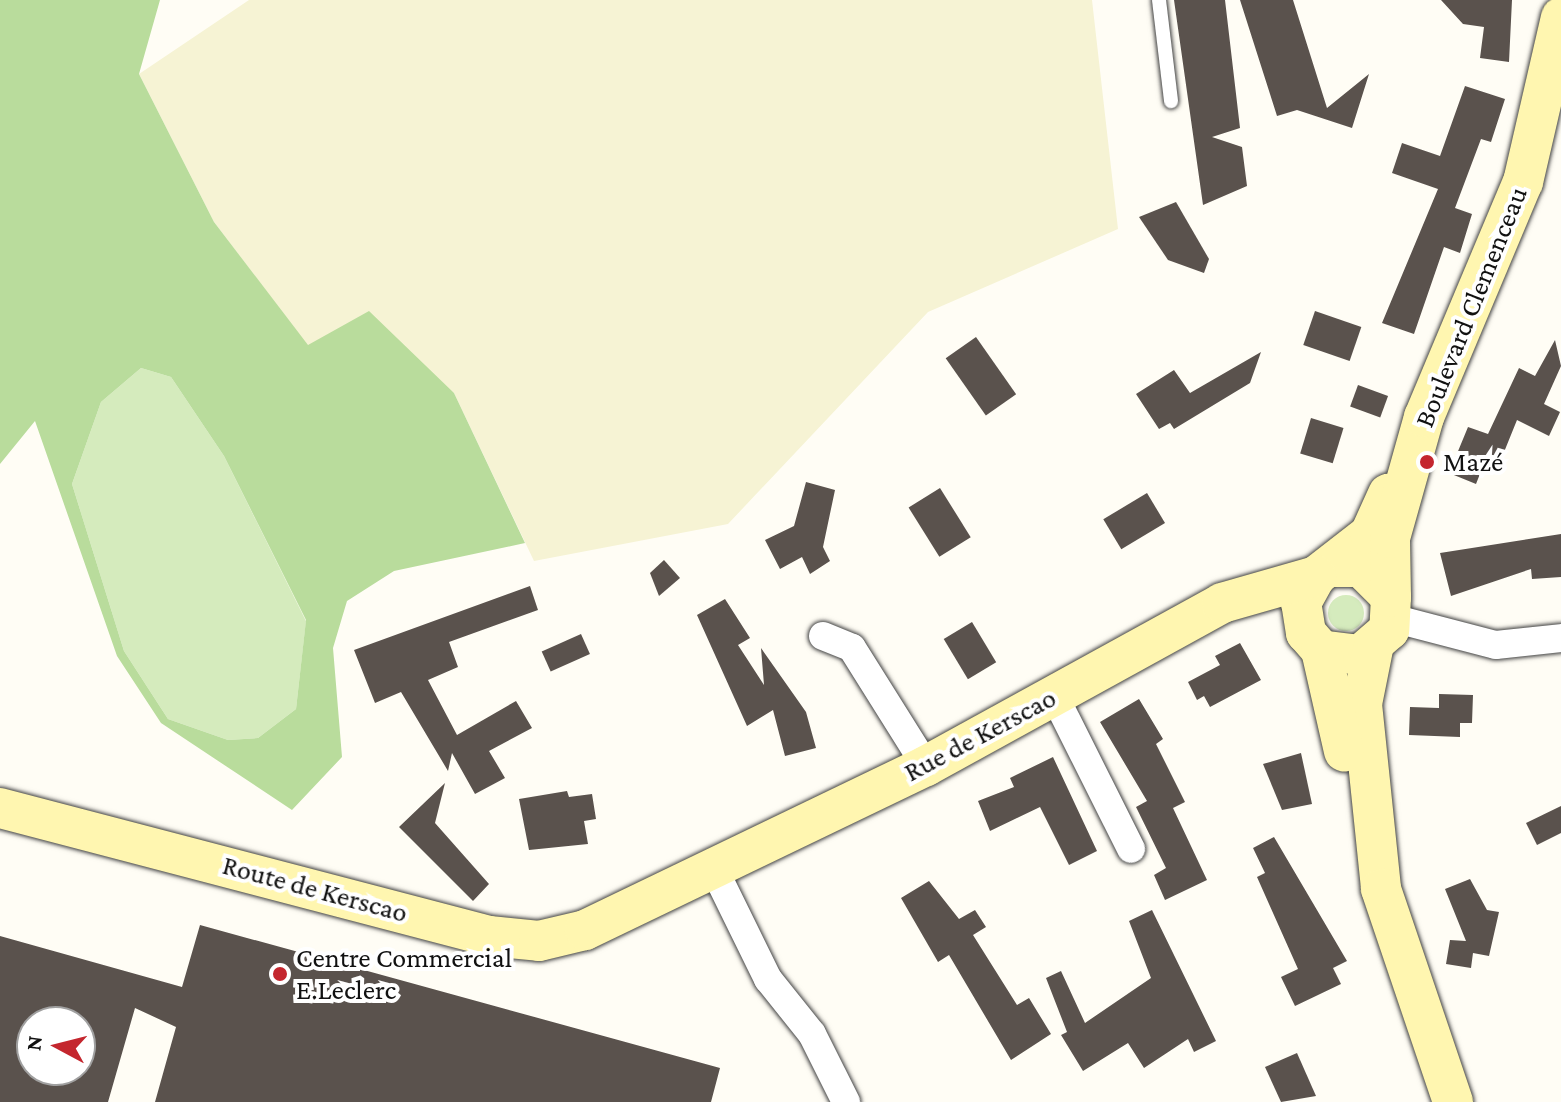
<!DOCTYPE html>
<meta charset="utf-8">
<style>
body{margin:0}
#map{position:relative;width:1561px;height:1102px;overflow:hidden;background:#fffdf5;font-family:"Crimson Pro",serif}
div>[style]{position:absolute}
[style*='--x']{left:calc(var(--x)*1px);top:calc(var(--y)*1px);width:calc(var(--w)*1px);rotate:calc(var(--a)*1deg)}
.farmland>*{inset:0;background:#f6f3d4}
.green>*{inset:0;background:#d5ebbd}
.round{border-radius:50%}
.forest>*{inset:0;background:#b9dc9c}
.building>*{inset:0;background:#5a524d;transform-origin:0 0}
.roads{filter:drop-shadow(0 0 2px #444) drop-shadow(0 0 2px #444)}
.lane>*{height:14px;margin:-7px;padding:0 7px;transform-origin:7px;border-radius:7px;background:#fff}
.street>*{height:28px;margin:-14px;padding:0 14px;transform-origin:14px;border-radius:14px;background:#fff}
.secondary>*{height:40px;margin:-20px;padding:0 20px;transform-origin:20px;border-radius:20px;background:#fff6b0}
.dots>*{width:22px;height:22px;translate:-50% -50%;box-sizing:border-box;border:4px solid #fff;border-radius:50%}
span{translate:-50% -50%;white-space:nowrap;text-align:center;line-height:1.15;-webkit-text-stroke:8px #fff;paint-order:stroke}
.street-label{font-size:28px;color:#111}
.poi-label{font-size:28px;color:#111}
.left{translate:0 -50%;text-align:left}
.north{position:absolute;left:16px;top:1006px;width:80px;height:80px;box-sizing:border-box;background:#fff;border:2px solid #a0a0a0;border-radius:50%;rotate:277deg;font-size:22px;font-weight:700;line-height:32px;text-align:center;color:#111}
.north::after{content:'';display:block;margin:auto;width:28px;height:36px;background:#c4262e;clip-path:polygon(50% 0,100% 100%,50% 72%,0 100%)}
</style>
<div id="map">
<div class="farmland">
<i style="clip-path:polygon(249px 0,1092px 0,1118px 229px,928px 312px,728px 524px,534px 561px,454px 393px,308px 346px,214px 222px,139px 74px)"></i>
</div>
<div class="green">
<i style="clip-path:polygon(141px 368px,171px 377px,224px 456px,306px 621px,296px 709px,258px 738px,228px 740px,168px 719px,124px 651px,72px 484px,101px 402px)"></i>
<i class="round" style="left:1328px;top:595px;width:36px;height:36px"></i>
</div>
<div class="forest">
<i style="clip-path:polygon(evenodd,0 0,160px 0,139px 74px,214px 222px,308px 345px,369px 311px,454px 393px,525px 543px,394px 571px,347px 601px,333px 648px,342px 757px,292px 810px,161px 723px,117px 656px,35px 421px,0 464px,0 0,141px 368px,171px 377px,224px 456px,306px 620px,296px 709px,258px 738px,228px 740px,168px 719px,124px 651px,72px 484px,101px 402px,141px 368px)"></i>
</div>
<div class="building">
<i style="clip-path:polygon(1174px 0,1225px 0,1240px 128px,1212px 137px,1242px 147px,1247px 186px,1203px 205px)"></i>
<i style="clip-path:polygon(1240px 0,1293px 0,1327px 108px,1369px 74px,1352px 128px,1297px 110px,1277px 116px)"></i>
<i style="clip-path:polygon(1441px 0,1512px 0,1509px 62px,1480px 58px,1484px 27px,1463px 24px)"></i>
<i style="clip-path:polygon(1465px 86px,1505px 99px,1491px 142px,1481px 139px,1455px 208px,1472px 214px,1460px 253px,1444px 247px,1414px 334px,1382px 323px,1438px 189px,1392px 173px,1402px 143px,1440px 156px)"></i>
<i style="clip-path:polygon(1176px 202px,1209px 259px,1204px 273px,1168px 260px,1139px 217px)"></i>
<i style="left:1315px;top:311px;width:49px;height:36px;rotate:19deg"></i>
<i style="left:976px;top:337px;width:70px;height:37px;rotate:55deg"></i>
<i style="clip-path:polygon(1555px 340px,1561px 366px,1544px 404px,1560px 412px,1549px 436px,1517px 420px,1500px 462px,1487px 456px,1476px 484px,1449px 473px,1468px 427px,1488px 434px,1519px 368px,1535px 376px)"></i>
<i style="clip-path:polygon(1261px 352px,1250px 383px,1174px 429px,1170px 423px,1159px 429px,1136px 394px,1174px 370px,1190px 393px)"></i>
<i style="left:1358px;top:385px;width:32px;height:23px;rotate:20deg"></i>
<i style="left:1311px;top:418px;width:34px;height:37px;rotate:17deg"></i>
<i style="clip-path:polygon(806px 482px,835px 490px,823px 547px,830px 561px,810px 574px,802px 557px,780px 569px,765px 540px,794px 526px)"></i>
<i style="left:940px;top:488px;width:58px;height:37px;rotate:58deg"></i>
<i style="left:1147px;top:493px;width:35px;height:51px;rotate:59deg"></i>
<i style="clip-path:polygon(1561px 534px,1561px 577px,1532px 579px,1531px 569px,1451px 596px,1440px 553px)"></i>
<i style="clip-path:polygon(664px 560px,680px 578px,659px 596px,650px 573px)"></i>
<i style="clip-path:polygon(530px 586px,538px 610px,449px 642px,458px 667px,428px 680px,457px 735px,516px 701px,532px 728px,489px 751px,505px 778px,475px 794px,452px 753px,448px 771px,401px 692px,375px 703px,354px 650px)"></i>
<i style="clip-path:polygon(725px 599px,750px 638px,738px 645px,764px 685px,761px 648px,806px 712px,816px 748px,785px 756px,773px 710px,747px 726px,697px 615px)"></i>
<i style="left:972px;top:622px;width:47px;height:33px;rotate:59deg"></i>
<i style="left:581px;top:634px;width:22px;height:43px;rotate:66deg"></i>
<i style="clip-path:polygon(1240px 643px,1261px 680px,1210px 707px,1204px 696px,1197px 700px,1188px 682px,1220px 665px,1215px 656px)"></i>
<i style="clip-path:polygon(1439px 694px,1473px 695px,1472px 723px,1460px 723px,1460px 737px,1409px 735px,1410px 707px,1439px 708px)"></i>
<i style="clip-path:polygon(1139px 699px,1163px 739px,1156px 744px,1185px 802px,1173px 808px,1207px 880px,1165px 900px,1154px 875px,1166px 868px,1136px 807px,1147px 801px,1100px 722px)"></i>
<i style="clip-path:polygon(1301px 753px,1312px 804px,1282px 810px,1263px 764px)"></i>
<i style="clip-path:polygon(1053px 757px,1097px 851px,1069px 865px,1040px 807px,990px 831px,978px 801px,1014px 787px,1010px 778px)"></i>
<i style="clip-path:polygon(445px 783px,435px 823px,489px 884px,473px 901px,399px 827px)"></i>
<i style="clip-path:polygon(567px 791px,569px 797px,592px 794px,596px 819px,584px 821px,588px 844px,529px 850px,519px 799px)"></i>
<i style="clip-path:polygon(1561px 806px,1561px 833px,1537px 845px,1526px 823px)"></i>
<i style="clip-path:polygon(1274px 837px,1347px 961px,1333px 968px,1341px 984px,1295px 1006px,1281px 977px,1298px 969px,1257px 877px,1265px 873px,1253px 848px)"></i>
<i style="clip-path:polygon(1470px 879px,1487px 910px,1499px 912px,1489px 956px,1473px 953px,1471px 968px,1446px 964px,1450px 940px,1466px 941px,1445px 889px)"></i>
<i style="clip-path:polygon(929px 881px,959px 919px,975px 910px,986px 927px,973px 935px,1017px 1005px,1029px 998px,1051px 1034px,1011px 1060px,949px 955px,938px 962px,901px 898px)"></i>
<i style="clip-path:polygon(1152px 910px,1216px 1041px,1194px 1052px,1188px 1039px,1144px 1068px,1128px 1043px,1083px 1071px,1061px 1035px,1067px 1032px,1046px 978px,1061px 971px,1085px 1023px,1151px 978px,1129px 921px)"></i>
<i style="clip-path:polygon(evenodd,200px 925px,720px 1068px,711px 1102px,155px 1102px,176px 1027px,135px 1008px,108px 1102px,0 1102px,0 936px,182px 987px,200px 925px,32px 1022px,80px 1022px,80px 1070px,32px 1070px,32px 1022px)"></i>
<i style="clip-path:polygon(1297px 1053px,1316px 1096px,1281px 1102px,1265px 1067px)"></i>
</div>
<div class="roads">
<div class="lane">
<i style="--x:1159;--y:0;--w:102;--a:83.2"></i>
</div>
<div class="street">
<i style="--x:1392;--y:618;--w:107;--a:14.6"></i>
<i style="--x:1496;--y:645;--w:65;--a:-6.1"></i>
<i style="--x:823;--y:636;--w:31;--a:22"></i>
<i style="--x:852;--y:648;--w:139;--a:57.9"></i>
<i style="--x:1054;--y:695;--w:172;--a:63.4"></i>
<i style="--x:714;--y:869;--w:123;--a:63.9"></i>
<i style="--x:768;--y:979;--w:70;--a:51.3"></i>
<i style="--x:812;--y:1034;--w:76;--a:63.4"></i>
</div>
<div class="secondary">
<i style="--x:1332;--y:567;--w:29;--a:0"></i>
<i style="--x:1361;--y:567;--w:42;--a:45"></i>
<i style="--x:1391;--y:597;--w:33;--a:93"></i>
<i style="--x:1389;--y:630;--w:38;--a:139"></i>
<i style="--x:1360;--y:655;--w:39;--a:-173"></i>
<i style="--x:1321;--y:650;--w:23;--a:-131"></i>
<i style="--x:1306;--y:633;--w:30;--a:-99"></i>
<i style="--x:1301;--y:603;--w:31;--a:-61"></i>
<i style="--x:1316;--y:576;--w:68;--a:-37.9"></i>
<i style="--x:1370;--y:534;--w:44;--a:-65.8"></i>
<i style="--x:1391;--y:597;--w:59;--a:-91"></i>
<i style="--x:1390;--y:538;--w:126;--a:-74.3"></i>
<i style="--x:1424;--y:417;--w:255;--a:-67.2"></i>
<i style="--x:1523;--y:182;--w:169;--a:-77"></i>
<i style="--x:1373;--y:649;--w:56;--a:101.3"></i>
<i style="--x:1362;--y:704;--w:186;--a:84.1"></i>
<i style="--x:1381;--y:889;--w:225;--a:71.3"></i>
<i style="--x:1321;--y:650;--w:104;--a:77.2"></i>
<i style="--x:0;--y:808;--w:505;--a:14.67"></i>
<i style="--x:489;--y:936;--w:50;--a:5.7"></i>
<i style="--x:539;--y:941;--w:47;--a:-13.4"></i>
<i style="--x:585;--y:930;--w:378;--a:-25.7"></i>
<i style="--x:926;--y:766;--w:338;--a:-28.8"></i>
<i style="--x:1222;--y:603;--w:98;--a:-16"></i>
</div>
</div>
<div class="dots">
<i style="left:1427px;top:462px;background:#c4262e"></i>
<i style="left:280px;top:974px;background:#c4262e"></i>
</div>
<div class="street-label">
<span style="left:1471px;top:307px;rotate:-68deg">Boulevard Clemenceau</span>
<span style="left:980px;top:735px;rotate:-28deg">Rue de Kerscao</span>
<span style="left:315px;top:889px;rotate:15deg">Route de Kerscao</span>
</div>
<div class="poi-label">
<span class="left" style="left:1443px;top:462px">Mazé</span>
<span class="left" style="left:296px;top:974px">Centre Commercial<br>E.Leclerc</span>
</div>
<div class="north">N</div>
</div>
